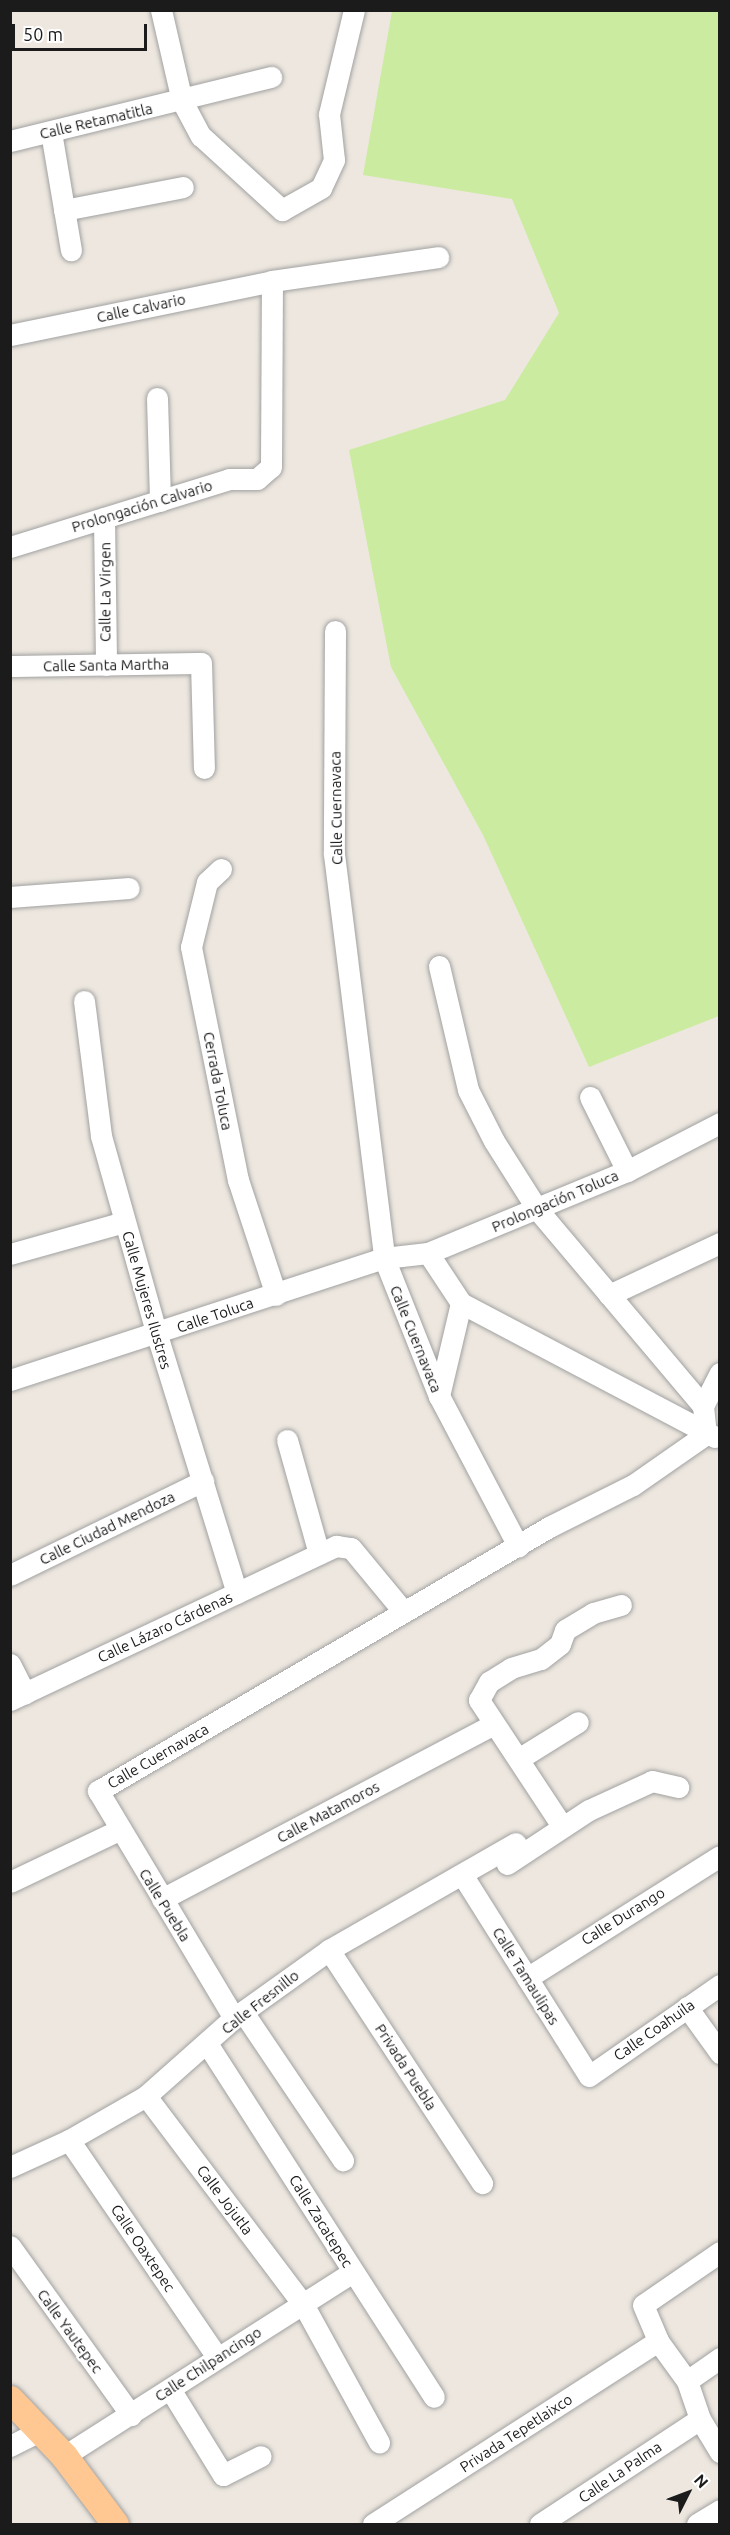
<!DOCTYPE html>
<meta charset="utf-8">
<style>
body{margin:0}
#map{position:relative;width:730px;height:2535px;overflow:hidden;background:#ede7df;font-family:Ubuntu,sans-serif}
div>[style]{position:absolute}
[style*='--x']{left:calc(var(--x)*1px);top:calc(var(--y)*1px);width:calc(var(--w)*1px);rotate:calc(var(--a)*1deg)}
.grass>*{inset:0;background:#cbeca0}
.roads{filter:drop-shadow(0 0 2px #a2a2a2) drop-shadow(0 0 2px #a2a2a2)}
.minor>*{height:21px;margin:-10.5px;padding:0 10.5px;transform-origin:10.5px;border-radius:10.5px;background:#fff}
.major>*{height:27px;margin:-13.5px;padding:0 13.5px;transform-origin:13.5px;border-radius:13.5px;background:#ffc892}
span{translate:-50% -50%;white-space:nowrap;text-align:center;line-height:1.15;-webkit-text-stroke:4.5px #fff;paint-order:stroke}
.street-label{font-size:15px;color:#1b1b1b}
.frame{position:absolute;inset:0;border:12px solid #1b1b1b;pointer-events:none}
.north{position:absolute;left:658px;top:2463px;width:60px;height:60px;-webkit-text-stroke:4px #fff;paint-order:stroke;rotate:48deg;font-size:16px;font-weight:700;line-height:24px;text-align:center;color:#1b1b1b}
.north::after{content:'';display:block;margin:auto;width:21px;height:27px;background:#1b1b1b;clip-path:polygon(50% 0,100% 100%,50% 72%,0 100%)}
.scale{position:absolute;left:12px;top:24px;width:135px;height:27px;box-sizing:border-box;border:3px solid #1b1b1b;border-top:0;padding-left:8px;font-size:18px;line-height:21px;white-space:nowrap;color:#1b1b1b;-webkit-text-stroke:4px #fff;paint-order:stroke}
</style>
<div id="map">
<div class="grass">
<i style="clip-path:polygon(392px 11px,719px 11px,719px 1016px,589px 1067px,483px 835px,391px 667px,349px 450px,505px 400px,559px 313px,512px 199px,363px 175px)"></i>
</div>
<div class="roads">
<div class="minor">
<i style="--x:161;--y:10;--w:93;--a:77"></i>
<i style="--x:182;--y:101;--w:40;--a:62"></i>
<i style="--x:201;--y:136;--w:110;--a:42.4"></i>
<i style="--x:282;--y:210;--w:45;--a:-29.4"></i>
<i style="--x:321;--y:188;--w:31;--a:-65"></i>
<i style="--x:334;--y:160;--w:46;--a:-96.2"></i>
<i style="--x:329;--y:114;--w:107;--a:-76.5"></i>
<i style="--x:51;--y:132;--w:120;--a:80.4"></i>
<i style="--x:10;--y:141;--w:269;--a:-13.8"></i>
<i style="--x:64;--y:210;--w:121;--a:-10.9"></i>
<i style="--x:10;--y:335;--w:268;--a:-11.6"></i>
<i style="--x:272;--y:281;--w:168;--a:-8.2"></i>
<i style="--x:157;--y:398;--w:103;--a:88.3"></i>
<i style="--x:104;--y:518;--w:147;--a:89.2"></i>
<i style="--x:10;--y:547;--w:229;--a:-17.2"></i>
<i style="--x:229;--y:479;--w:28;--a:0"></i>
<i style="--x:257;--y:479;--w:18;--a:-41"></i>
<i style="--x:271;--y:467;--w:186;--a:-89.7"></i>
<i style="--x:335;--y:631;--w:223;--a:90.3"></i>
<i style="--x:334;--y:854;--w:407;--a:82.9"></i>
<i style="--x:384;--y:1258;--w:149;--a:68.3"></i>
<i style="--x:439;--y:1396;--w:170;--a:62.2"></i>
<i style="--x:10;--y:666;--w:191;--a:-0.9"></i>
<i style="--x:201;--y:663;--w:105;--a:88.4"></i>
<i style="--x:221;--y:869;--w:19;--a:137"></i>
<i style="--x:207;--y:882;--w:67;--a:103.8"></i>
<i style="--x:191;--y:947;--w:238;--a:78.6"></i>
<i style="--x:238;--y:1180;--w:121;--a:71.7"></i>
<i style="--x:10;--y:897;--w:119;--a:-4.3"></i>
<i style="--x:439;--y:966;--w:127;--a:76.8"></i>
<i style="--x:468;--y:1090;--w:57;--a:63"></i>
<i style="--x:494;--y:1141;--w:80;--a:57.7"></i>
<i style="--x:537;--y:1209;--w:258;--a:49.9"></i>
<i style="--x:703;--y:1406;--w:28;--a:84"></i>
<i style="--x:84;--y:1001;--w:136;--a:82.8"></i>
<i style="--x:101;--y:1136;--w:207;--a:74.3"></i>
<i style="--x:157;--y:1335;--w:270;--a:72.8"></i>
<i style="--x:590;--y:1097;--w:83;--a:63.4"></i>
<i style="--x:428;--y:1253;--w:60;--a:56.6"></i>
<i style="--x:461;--y:1303;--w:96;--a:103.3"></i>
<i style="--x:10;--y:1254;--w:118;--a:-15.7"></i>
<i style="--x:609;--y:1295;--w:123;--a:-25.1"></i>
<i style="--x:461;--y:1303;--w:287;--a:27.8"></i>
<i style="--x:10;--y:1380;--w:393;--a:-18.1"></i>
<i style="--x:384;--y:1258;--w:44;--a:-6.5"></i>
<i style="--x:428;--y:1253;--w:215;--a:-22.4"></i>
<i style="--x:627;--y:1171;--w:105;--a:-27.3"></i>
<i style="--x:703;--y:1406;--w:37;--a:-63"></i>
<i style="--x:287;--y:1440;--w:118;--a:74.3"></i>
<i style="--x:10;--y:1575;--w:215;--a:-26"></i>
<i style="--x:10;--y:1664;--w:33;--a:63"></i>
<i style="--x:10;--y:1700;--w:361;--a:-25.3"></i>
<i style="--x:336;--y:1546;--w:15;--a:8"></i>
<i style="--x:351;--y:1548;--w:83;--a:50.4"></i>
<i style="--x:520;--y:1758;--w:68;--a:-31.8"></i>
<i style="--x:562;--y:1826;--w:151;--a:-123.4"></i>
<i style="--x:479;--y:1700;--w:21;--a:-61"></i>
<i style="--x:489;--y:1682;--w:26;--a:-32"></i>
<i style="--x:511;--y:1668;--w:31;--a:-17"></i>
<i style="--x:541;--y:1659;--w:24;--a:-38"></i>
<i style="--x:560;--y:1644;--w:15;--a:-70"></i>
<i style="--x:565;--y:1630;--w:33;--a:-31"></i>
<i style="--x:593;--y:1613;--w:29;--a:-16"></i>
<i style="--x:507;--y:1864;--w:98;--a:-33.4"></i>
<i style="--x:589;--y:1810;--w:69;--a:-24.7"></i>
<i style="--x:652;--y:1781;--w:27;--a:13"></i>
<i style="--x:463;--y:1876;--w:236;--a:57.8"></i>
<i style="--x:589;--y:2076;--w:160;--a:-34.8"></i>
<i style="--x:10;--y:1882;--w:121;--a:-25.5"></i>
<i style="--x:162;--y:1899;--w:375;--a:-27.8"></i>
<i style="--x:329;--y:1950;--w:279;--a:56.7"></i>
<i style="--x:527;--y:1978;--w:228;--a:-32.3"></i>
<i style="--x:687;--y:2007;--w:57;--a:54.3"></i>
<i style="--x:243;--y:2012;--w:179;--a:56"></i>
<i style="--x:234;--y:2018;--w:265;--a:-120.9"></i>
<i style="--x:98;--y:1791;--w:523;--a:-30.34"></i>
<i style="--x:549;--y:1527;--w:94;--a:-26.6"></i>
<i style="--x:633;--y:1485;--w:89;--a:-34.9"></i>
<i style="--x:208;--y:2045;--w:418;--a:57.3"></i>
<i style="--x:146;--y:2096;--w:261;--a:53"></i>
<i style="--x:303;--y:2304;--w:158;--a:61.2"></i>
<i style="--x:69;--y:2140;--w:263;--a:55.7"></i>
<i style="--x:10;--y:2167;--w:65;--a:-24.6"></i>
<i style="--x:69;--y:2140;--w:89;--a:-29.7"></i>
<i style="--x:146;--y:2096;--w:118;--a:-41.6"></i>
<i style="--x:234;--y:2018;--w:117;--a:-35.6"></i>
<i style="--x:329;--y:1950;--w:215;--a:-29.8"></i>
<i style="--x:10;--y:2246;--w:208;--a:54.4"></i>
<i style="--x:720;--y:2252;--w:93;--a:145.5"></i>
<i style="--x:643;--y:2305;--w:39;--a:67"></i>
<i style="--x:658;--y:2341;--w:49;--a:54.1"></i>
<i style="--x:687;--y:2381;--w:40;--a:71.1"></i>
<i style="--x:700;--y:2419;--w:39;--a:59"></i>
<i style="--x:687;--y:2381;--w:40;--a:-34.9"></i>
<i style="--x:170;--y:2389;--w:101;--a:58.4"></i>
<i style="--x:223;--y:2475;--w:42;--a:-26.6"></i>
<i style="--x:10;--y:2446;--w:34;--a:-27"></i>
<i style="--x:64;--y:2456;--w:343;--a:-32.5"></i>
<i style="--x:373;--y:2524;--w:339;--a:-32.7"></i>
<i style="--x:540;--y:2524;--w:191;--a:-33.3"></i>
<i style="--x:697;--y:2524;--w:27;--a:-31"></i>
</div>
<div class="major">
<i style="--x:10;--y:2399;--w:79;--a:46.5"></i>
<i style="--x:64;--y:2456;--w:85;--a:53.1"></i>
</div>
</div>
<div class="street-label">
<span style="left:96px;top:121px;rotate:-13deg">Calle Retamatitla</span>
<span style="left:141px;top:308px;rotate:-12deg">Calle Calvario</span>
<span style="left:142px;top:506px;rotate:-17deg">Prolongación Calvario</span>
<span style="left:105px;top:592px;rotate:-90deg">Calle La Virgen</span>
<span style="left:106px;top:665px;rotate:-1deg">Calle Santa Martha</span>
<span style="left:336px;top:808px;rotate:-91deg">Calle Cuernavaca</span>
<span style="left:218px;top:1081px;rotate:79deg">Cerrada Toluca</span>
<span style="left:555px;top:1201px;rotate:-23deg">Prolongación Toluca</span>
<span style="left:147px;top:1300px;rotate:74deg">Calle Mujeres Ilustres</span>
<span style="left:215px;top:1315px;rotate:-19deg">Calle Toluca</span>
<span style="left:416px;top:1339px;rotate:68deg">Calle Cuernavaca</span>
<span style="left:107px;top:1528px;rotate:-26deg">Calle Ciudad Mendoza</span>
<span style="left:165px;top:1627px;rotate:-25deg">Calle Lázaro Cárdenas</span>
<span style="left:158px;top:1756px;rotate:-30deg">Calle Cuernavaca</span>
<span style="left:328px;top:1812px;rotate:-28deg">Calle Matamoros</span>
<span style="left:165px;top:1905px;rotate:58deg">Calle Puebla</span>
<span style="left:623px;top:1916px;rotate:-32deg">Calle Durango</span>
<span style="left:526px;top:1976px;rotate:58deg">Calle Tamaulipas</span>
<span style="left:260px;top:2002px;rotate:-38deg">Calle Fresnillo</span>
<span style="left:654px;top:2030px;rotate:-35deg">Calle Coahuila</span>
<span style="left:406px;top:2067px;rotate:57deg">Privada Puebla</span>
<span style="left:225px;top:2200px;rotate:53deg">Calle Jojutla</span>
<span style="left:321px;top:2221px;rotate:58deg">Calle Zacatepec</span>
<span style="left:143px;top:2248px;rotate:56deg">Calle Oaxtepec</span>
<span style="left:70px;top:2331px;rotate:54deg">Calle Yautepec</span>
<span style="left:208px;top:2364px;rotate:-33deg">Calle Chilpancingo</span>
<span style="left:516px;top:2433px;rotate:-33deg">Privada Tepetlaixco</span>
<span style="left:620px;top:2472px;rotate:-34deg">Calle La Palma</span>
</div>
<div class="frame"></div>
<div class="north">N</div>
<div class="scale">50 m</div>
</div>
